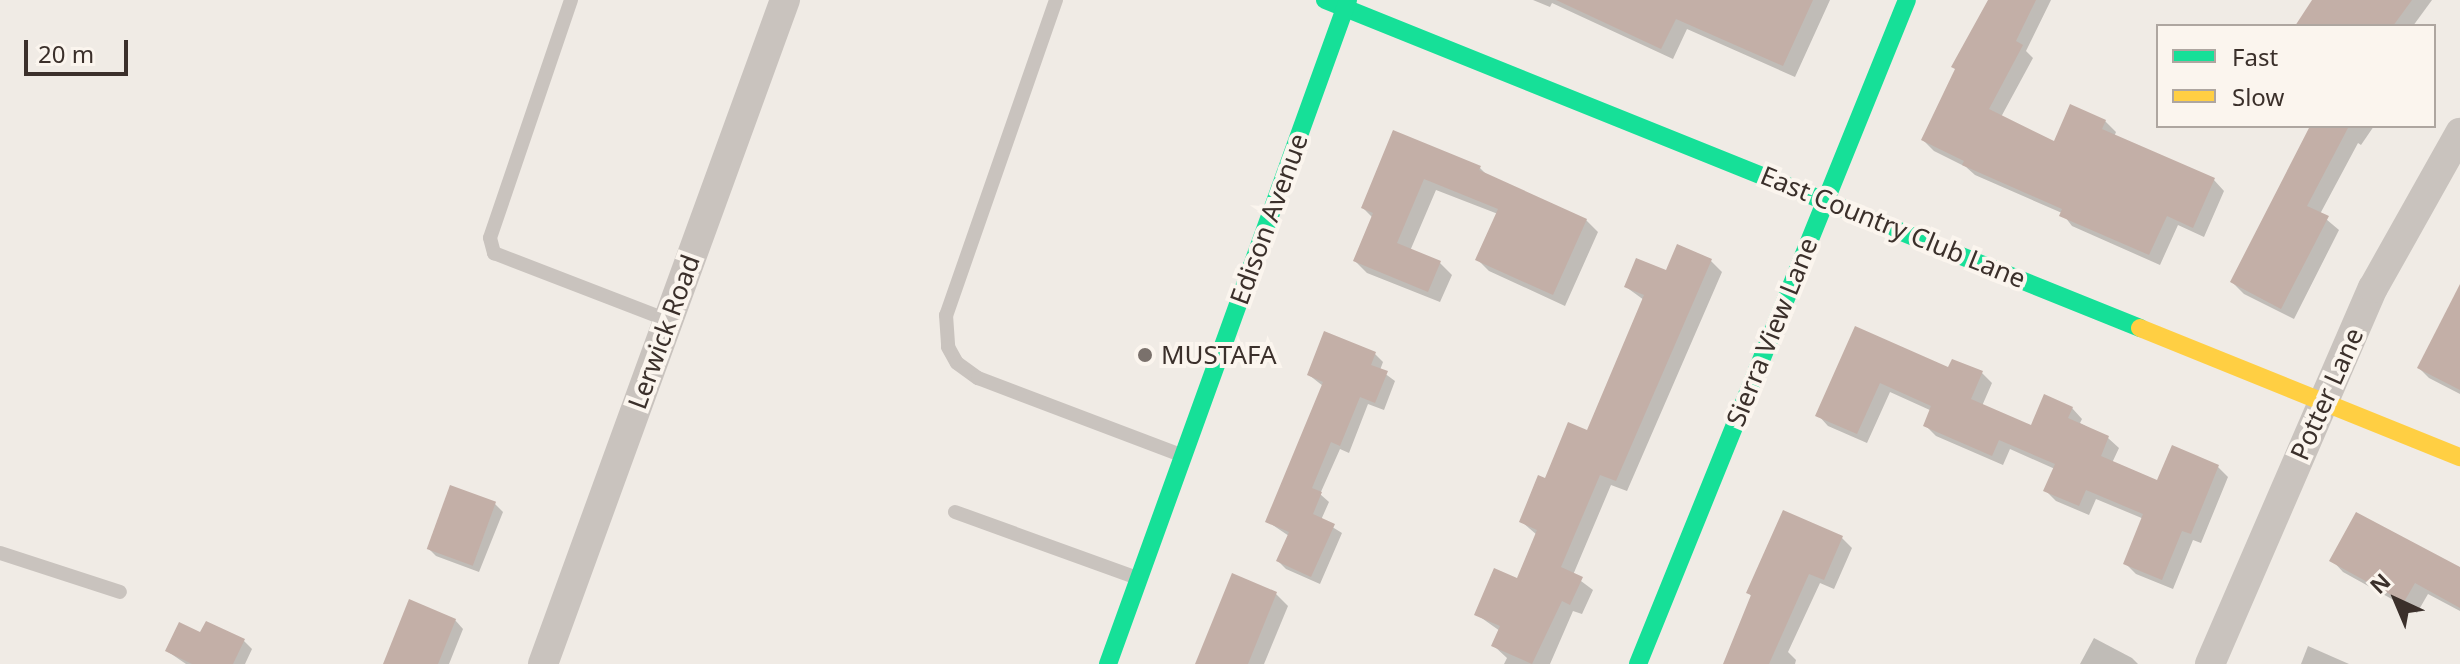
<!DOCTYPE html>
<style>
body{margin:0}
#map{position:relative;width:2460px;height:664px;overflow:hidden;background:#f0ebe5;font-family:"Noto Sans",sans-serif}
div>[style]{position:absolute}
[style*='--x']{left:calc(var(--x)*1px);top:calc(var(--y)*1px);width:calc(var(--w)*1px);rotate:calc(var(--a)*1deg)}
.shadow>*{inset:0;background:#0003}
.building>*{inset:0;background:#c3afa7;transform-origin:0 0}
.lane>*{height:14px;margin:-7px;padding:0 7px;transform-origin:7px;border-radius:7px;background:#c9c3be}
.street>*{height:30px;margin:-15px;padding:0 15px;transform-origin:15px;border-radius:15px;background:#c9c3be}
.fast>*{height:18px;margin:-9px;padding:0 9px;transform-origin:9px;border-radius:9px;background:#16e098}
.slow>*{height:18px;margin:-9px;padding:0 9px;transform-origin:9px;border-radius:9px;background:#ffcf43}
.dots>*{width:22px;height:22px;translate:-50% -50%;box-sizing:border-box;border:4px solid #fbf5ee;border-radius:50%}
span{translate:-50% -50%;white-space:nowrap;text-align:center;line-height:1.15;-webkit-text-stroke:8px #fbf5ee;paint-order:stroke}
.street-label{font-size:26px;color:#3b302b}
.poi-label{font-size:26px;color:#3b302b}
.left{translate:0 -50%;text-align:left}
.legend{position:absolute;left:2156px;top:24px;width:280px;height:104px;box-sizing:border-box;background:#fbf5ee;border:2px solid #aea6a0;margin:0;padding:10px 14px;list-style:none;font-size:24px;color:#3b302b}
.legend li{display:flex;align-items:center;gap:16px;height:40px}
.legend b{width:40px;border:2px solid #aea6a0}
.north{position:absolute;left:2356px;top:560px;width:80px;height:80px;-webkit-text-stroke:6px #fbf5ee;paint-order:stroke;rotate:316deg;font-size:22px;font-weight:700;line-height:32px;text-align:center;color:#3b302b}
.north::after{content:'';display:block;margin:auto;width:28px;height:36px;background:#3b302b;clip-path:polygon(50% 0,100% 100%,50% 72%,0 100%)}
.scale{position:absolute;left:24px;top:40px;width:104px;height:36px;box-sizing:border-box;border:4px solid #3b302b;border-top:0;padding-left:10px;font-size:24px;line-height:28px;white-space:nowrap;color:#3b302b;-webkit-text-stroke:6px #fbf5ee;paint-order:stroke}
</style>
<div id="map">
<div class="shadow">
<i style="clip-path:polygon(1533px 0,1830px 0,1795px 77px,1687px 29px,1673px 59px,1552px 3px,1550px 7px)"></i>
<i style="clip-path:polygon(1990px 0,2051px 0,2026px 51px,2033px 58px,2001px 117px,2055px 144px,2105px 121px,2116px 132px,2114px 137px,2214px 180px,2224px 191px,2204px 237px,2178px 225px,2160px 265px,2072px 226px,2062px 213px,1975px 175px,1966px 167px,1934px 151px,1923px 140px)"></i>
<i style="clip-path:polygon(2315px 0,2432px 0,2413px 26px,2303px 26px)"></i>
<i style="clip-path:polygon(2312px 126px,2374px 126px,2361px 145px,2358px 143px,2320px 214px,2339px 230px,2294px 319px,2244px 294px,2232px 282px)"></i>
<i style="clip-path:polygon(1394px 132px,1480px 168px,1488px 176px,1586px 220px,1598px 232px,1565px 306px,1489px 271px,1477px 259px,1498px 214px,1436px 190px,1410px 251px,1440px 263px,1452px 275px,1440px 302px,1367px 273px,1355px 261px,1373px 218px,1363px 208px)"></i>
<i style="clip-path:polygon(1711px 261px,1722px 272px,1627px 491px,1611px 485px,1573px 575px,1593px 590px,1582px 614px,1573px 611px,1550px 664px,1504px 664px,1507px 658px,1494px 646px,1500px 631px,1476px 614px,1518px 580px,1537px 535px,1521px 521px,1546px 480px,1588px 432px,1644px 300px,1626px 287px)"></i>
<i style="clip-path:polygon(2460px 288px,2460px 394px,2429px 378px,2419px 368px)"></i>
<i style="clip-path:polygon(1856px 329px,1949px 370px,1982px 373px,1992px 383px,1982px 406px,2032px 427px,2072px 408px,2082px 419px,2080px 423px,2108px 438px,2119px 448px,2112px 463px,2158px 483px,2173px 448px,2218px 467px,2228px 477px,2201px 543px,2193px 540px,2173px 589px,2136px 574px,2125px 563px,2144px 519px,2096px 499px,2089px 515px,2056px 501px,2046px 491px,2055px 469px,2010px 449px,2003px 465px,1936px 436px,1925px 425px,1932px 411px,1890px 392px,1867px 443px,1828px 426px,1818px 415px)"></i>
<i style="clip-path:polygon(1375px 354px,1383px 362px,1380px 370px,1395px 381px,1384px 410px,1368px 404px,1349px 453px,1340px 449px,1320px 494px,1329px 502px,1321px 520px,1342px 533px,1320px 584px,1286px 569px,1278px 561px,1289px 536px,1268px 522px,1323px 386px,1309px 375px)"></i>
<i style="clip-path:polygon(495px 504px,503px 512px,479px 572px,436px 556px,428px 548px)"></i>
<i style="clip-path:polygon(1842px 538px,1852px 548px,1834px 589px,1820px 583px,1788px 652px,1796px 660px,1795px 664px,1725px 664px,1752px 597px,1748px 592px)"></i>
<i style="clip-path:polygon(2332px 560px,2460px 570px,2460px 611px,2428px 594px,2417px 613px,2343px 572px)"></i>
<i style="clip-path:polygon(1233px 576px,1276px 594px,1288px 606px,1264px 664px,1197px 664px)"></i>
<i style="clip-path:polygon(455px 620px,463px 629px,449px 664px,385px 664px)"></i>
<i style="clip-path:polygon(2094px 638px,2132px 658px,2138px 664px,2080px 664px)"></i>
<i style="clip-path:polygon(244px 641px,252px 649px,245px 664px,186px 664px,167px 651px)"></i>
<i style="clip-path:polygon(2308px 646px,2349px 664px,2301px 664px)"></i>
</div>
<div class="building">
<i style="clip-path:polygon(1556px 0,1813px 0,1783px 66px,1676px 19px,1661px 49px)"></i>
<i style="clip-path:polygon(1988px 0,2036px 0,2016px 41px,2023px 45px,1989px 109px,2054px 141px,2070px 104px,2106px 120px,2102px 129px,2215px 178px,2193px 228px,2167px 216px,2149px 255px,2059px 216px,2062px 209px,1962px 165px,1964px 161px,1921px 140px,1955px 69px,1951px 67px)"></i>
<i style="clip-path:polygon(2312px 0,2412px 0,2393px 26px,2295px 26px)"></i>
<i style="clip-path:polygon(2310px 126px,2349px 126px,2307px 206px,2329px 216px,2281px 309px,2230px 282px)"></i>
<i style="clip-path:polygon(1393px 130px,1481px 166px,1479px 170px,1587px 219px,1553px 295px,1475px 260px,1498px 209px,1424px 179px,1397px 243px,1441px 261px,1428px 292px,1353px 261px,1373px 213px,1361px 208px)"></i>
<i style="clip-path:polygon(1677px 244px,1712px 259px,1616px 481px,1600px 475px,1561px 567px,1583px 577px,1570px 605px,1562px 601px,1532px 664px,1491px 646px,1500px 626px,1474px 615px,1494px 568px,1517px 578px,1537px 530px,1519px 522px,1538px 475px,1545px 478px,1568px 422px,1587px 430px,1644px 295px,1624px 287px,1636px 258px,1666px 270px)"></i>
<i style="clip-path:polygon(2460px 284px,2460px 390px,2417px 368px)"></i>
<i style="clip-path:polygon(1855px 326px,1948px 367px,1952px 359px,1983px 371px,1971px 399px,2031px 425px,2044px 394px,2073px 407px,2068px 418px,2109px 436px,2101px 456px,2157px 480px,2172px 445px,2219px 465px,2191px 534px,2182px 531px,2162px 580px,2123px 564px,2143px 514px,2086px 490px,2079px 506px,2043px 491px,2055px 464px,1999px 440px,1992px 456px,1923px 426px,1931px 406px,1880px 383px,1857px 434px,1815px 416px)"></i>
<i style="clip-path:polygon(1324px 331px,1376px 352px,1371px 365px,1388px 371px,1375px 403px,1360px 397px,1340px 446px,1331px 442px,1312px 488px,1322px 492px,1313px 514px,1335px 524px,1311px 577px,1276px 561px,1289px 532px,1265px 522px,1323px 382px,1307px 375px)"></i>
<i style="left:450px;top:485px;width:49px;height:68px;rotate:20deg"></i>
<i style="clip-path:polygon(1783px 510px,1843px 536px,1824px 580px,1809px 574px,1769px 664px,1723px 664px,1751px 595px,1746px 593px)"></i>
<i style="clip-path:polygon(2356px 512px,2460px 567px,2460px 608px,2415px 583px,2404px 602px,2329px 561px)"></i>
<i style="clip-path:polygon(1232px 573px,1277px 592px,1248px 664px,1195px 664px)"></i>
<i style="clip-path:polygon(409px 599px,456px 619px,438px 664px,383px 664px)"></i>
<i style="clip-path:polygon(206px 621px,245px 639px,233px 664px,192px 664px,165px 651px,179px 622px,200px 632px)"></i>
</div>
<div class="lane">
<i style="--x:571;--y:0;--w:251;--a:108.8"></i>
<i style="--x:490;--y:238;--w:16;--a:75"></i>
<i style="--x:494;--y:253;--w:186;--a:21.1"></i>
<i style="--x:1056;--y:0;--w:334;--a:109.2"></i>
<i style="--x:946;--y:315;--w:32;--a:86"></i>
<i style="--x:948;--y:347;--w:18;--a:61"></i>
<i style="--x:957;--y:363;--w:26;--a:36"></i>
<i style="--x:978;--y:378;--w:217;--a:20.8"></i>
<i style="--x:955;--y:512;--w:191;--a:19.9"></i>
<i style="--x:0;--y:553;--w:126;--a:18"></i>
</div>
<div class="street">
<i style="--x:543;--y:664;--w:707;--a:-69.98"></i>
<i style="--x:2210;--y:664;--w:410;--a:-66.6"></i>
<i style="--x:2373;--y:288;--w:178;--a:-60.7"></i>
</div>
<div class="fast">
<i style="--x:1325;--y:0;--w:879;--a:21.92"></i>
<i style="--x:1108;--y:664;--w:706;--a:-70.13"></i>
<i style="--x:1638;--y:664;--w:716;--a:-67.95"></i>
</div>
<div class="slow">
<i style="--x:2140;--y:328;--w:345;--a:22"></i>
</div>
<div class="dots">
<i style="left:1145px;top:355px;background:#7a716c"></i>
</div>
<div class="street-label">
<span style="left:1269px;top:219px;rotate:-70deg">Edison Avenue</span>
<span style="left:1893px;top:227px;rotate:22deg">East Country Club Lane</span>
<span style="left:664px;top:332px;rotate:-70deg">Lerwick Road</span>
<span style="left:1772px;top:332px;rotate:-68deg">Sierra View Lane</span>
<span style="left:2327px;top:394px;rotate:-66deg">Potter Lane</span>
</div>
<div class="poi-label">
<span class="left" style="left:1161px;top:355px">MUSTAFA</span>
</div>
<ul class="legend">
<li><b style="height:10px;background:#16e098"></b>Fast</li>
<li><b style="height:10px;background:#ffcf43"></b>Slow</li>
</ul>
<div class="north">N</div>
<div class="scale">20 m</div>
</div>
